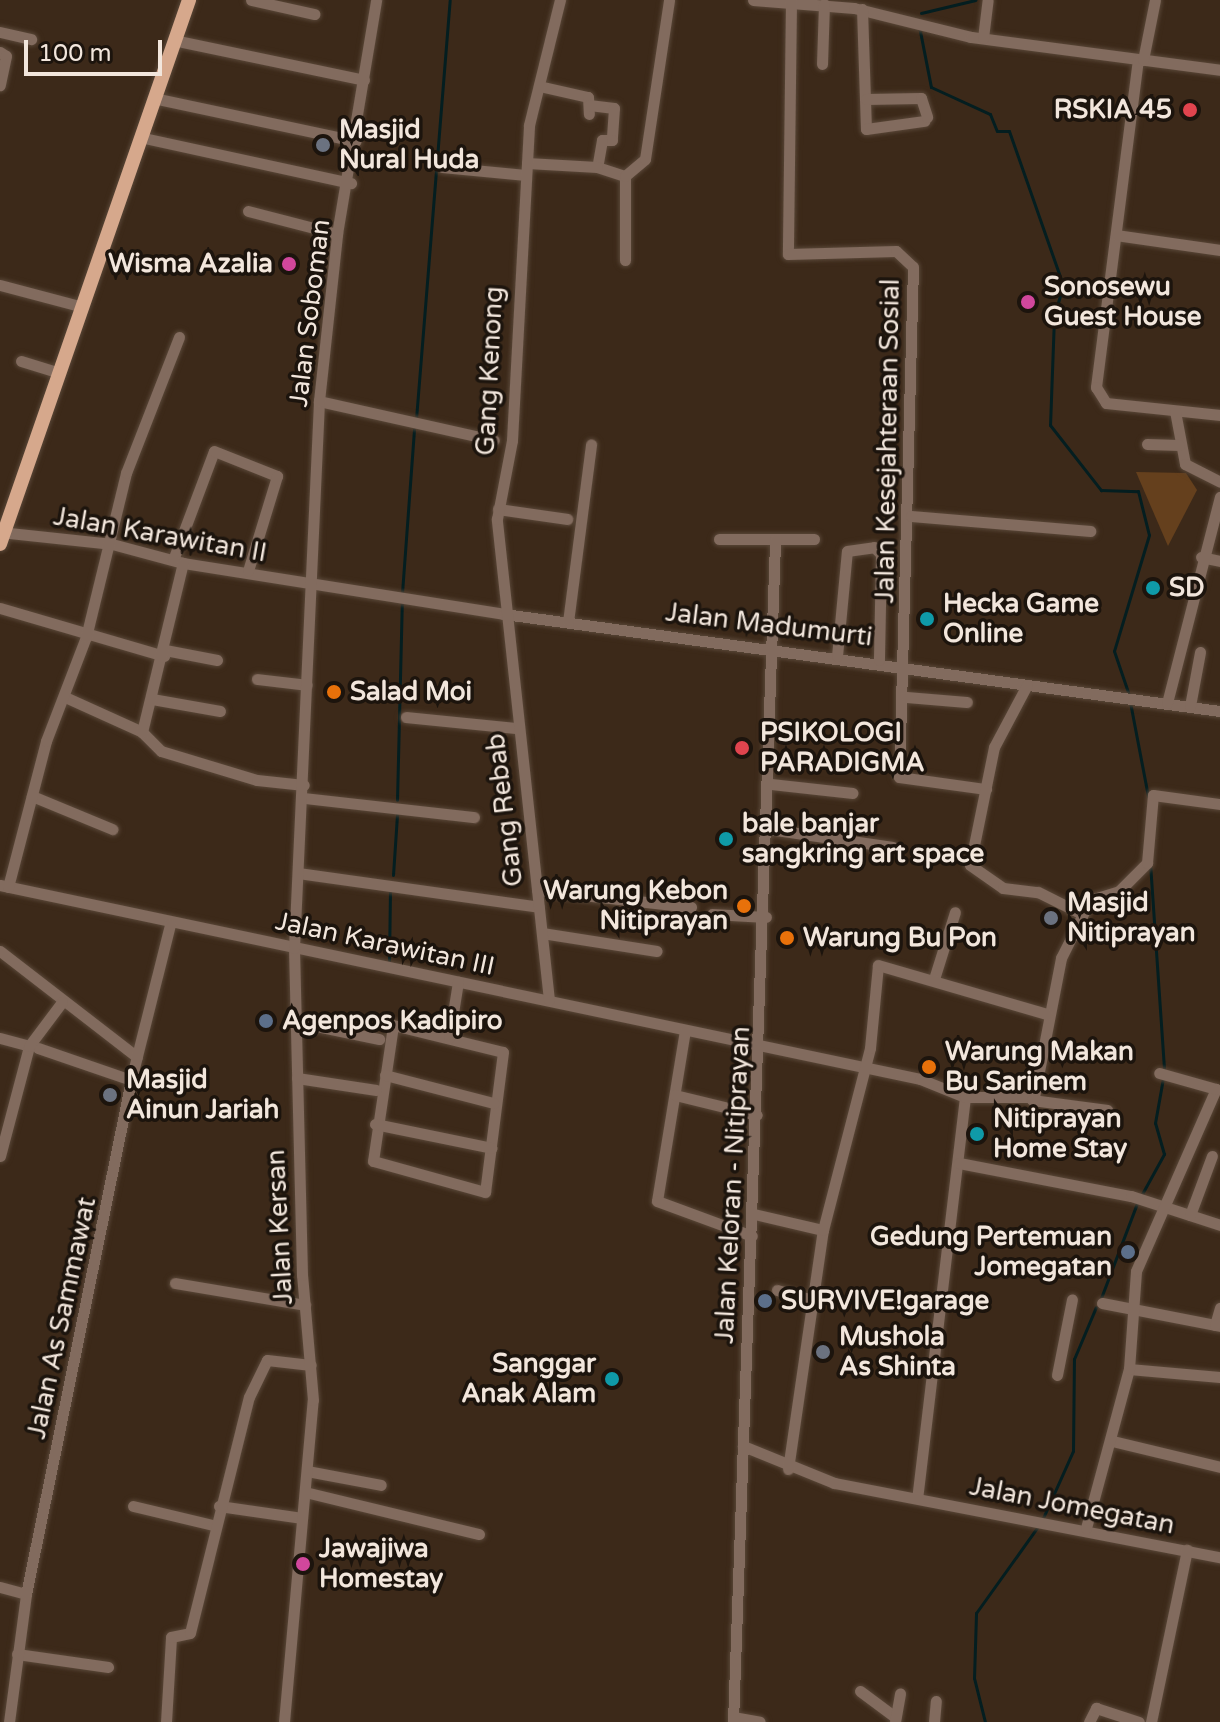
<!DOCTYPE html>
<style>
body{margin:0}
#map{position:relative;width:1220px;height:1722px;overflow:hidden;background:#3c2919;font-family:"Varela Round",sans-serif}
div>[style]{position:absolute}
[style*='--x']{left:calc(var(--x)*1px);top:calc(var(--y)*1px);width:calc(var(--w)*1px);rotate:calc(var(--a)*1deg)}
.green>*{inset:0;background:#65401d}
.stream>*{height:3px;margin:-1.5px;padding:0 1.5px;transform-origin:1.5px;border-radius:1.5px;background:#041e20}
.roads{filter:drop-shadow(0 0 2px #594738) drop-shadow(0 0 2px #594738)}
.minor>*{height:11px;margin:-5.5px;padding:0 5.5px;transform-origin:5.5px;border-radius:5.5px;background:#826b5e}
.major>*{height:14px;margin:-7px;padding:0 7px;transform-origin:7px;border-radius:7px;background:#d6a88c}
.dots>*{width:22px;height:22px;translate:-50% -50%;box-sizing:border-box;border:4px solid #1c140d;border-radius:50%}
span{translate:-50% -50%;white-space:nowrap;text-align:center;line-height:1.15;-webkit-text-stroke:7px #1c140d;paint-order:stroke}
.poi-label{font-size:26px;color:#f2e6dc;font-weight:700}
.right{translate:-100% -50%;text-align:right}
.left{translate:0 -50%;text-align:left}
.street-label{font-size:26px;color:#f2e6dc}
.scale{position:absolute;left:24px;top:40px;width:138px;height:36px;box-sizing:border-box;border:4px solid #f2e6dc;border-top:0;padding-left:10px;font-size:24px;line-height:28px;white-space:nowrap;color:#f2e6dc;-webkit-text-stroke:6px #1c140d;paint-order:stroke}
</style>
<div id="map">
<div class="green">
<i style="clip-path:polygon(1136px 472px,1186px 473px,1197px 490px,1168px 546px)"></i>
</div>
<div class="stream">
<i style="--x:921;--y:13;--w:56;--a:-13.5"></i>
<i style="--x:919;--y:26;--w:62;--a:78.9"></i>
<i style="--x:931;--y:87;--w:65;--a:24.6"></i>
<i style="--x:990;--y:114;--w:18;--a:68"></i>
<i style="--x:997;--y:131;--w:12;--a:0"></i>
<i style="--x:1009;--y:131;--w:163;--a:70.7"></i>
<i style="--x:1063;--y:285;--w:33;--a:106"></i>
<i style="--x:1054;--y:317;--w:108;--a:92.1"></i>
<i style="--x:1050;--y:425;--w:83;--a:51.9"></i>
<i style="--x:1101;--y:490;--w:37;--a:2"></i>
<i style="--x:1138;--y:491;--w:45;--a:76"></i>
<i style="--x:1149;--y:535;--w:121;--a:106.8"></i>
<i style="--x:1114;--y:651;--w:46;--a:71.2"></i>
<i style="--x:416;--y:419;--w:420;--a:-85.4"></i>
<i style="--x:402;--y:593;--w:164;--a:-85.8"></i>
<i style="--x:1130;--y:702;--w:96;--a:79.2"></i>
<i style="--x:397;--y:800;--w:199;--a:-88.6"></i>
<i style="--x:1150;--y:863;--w:208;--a:86.1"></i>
<i style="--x:393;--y:875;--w:61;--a:-86.2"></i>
<i style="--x:389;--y:962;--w:71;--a:-89.2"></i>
<i style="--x:1142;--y:1194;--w:46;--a:-61.2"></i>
<i style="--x:1164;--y:1154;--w:32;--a:-106"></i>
<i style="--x:1155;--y:1123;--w:46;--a:-79.9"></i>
<i style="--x:1101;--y:1298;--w:102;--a:-69.2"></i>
<i style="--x:1043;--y:1518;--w:73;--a:-65.9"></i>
<i style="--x:1073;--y:1451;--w:92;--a:-89.4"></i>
<i style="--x:1074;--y:1359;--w:56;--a:-67.1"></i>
<i style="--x:985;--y:1722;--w:45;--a:-104"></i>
<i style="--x:974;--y:1678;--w:65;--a:-88.2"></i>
<i style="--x:976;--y:1613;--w:108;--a:-54.4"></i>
</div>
<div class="roads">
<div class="minor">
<i style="--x:251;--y:0;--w:65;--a:12.5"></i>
<i style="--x:753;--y:0;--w:101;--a:4.5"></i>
<i style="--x:854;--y:8;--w:121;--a:13.9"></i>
<i style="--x:971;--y:37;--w:251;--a:7.5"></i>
<i style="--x:791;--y:0;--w:254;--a:90.7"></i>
<i style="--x:788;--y:254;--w:108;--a:-1.6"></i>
<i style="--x:896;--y:251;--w:23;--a:43"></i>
<i style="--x:913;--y:267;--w:510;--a:91.57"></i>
<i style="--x:899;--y:777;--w:88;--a:7.9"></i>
<i style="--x:862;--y:9;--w:120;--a:88.1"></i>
<i style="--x:866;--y:129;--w:59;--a:-7.9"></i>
<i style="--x:0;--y:32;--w:32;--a:13"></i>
<i style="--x:983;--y:38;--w:38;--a:-83"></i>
<i style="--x:178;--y:41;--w:190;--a:11.8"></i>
<i style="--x:0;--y:52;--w:7;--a:34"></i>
<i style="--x:6;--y:56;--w:30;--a:102"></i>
<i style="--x:1138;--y:59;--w:331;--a:97.3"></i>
<i style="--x:1096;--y:387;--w:19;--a:58"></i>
<i style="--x:1106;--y:403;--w:115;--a:6"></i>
<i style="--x:1143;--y:60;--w:61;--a:-78.7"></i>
<i style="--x:822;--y:64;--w:60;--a:-88.1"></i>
<i style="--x:539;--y:86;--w:50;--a:12.7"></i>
<i style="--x:588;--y:97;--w:17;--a:87"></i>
<i style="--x:158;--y:99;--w:202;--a:12"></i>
<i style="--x:866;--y:99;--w:55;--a:-1"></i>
<i style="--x:921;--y:98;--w:20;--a:72"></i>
<i style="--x:589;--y:105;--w:25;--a:7"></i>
<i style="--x:614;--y:108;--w:32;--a:94"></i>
<i style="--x:612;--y:140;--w:10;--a:180"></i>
<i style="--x:602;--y:140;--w:27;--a:100"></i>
<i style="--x:597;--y:167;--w:29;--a:18"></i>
<i style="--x:144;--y:138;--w:212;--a:12.3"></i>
<i style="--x:527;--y:163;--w:70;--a:3.3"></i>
<i style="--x:442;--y:167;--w:84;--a:5.4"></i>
<i style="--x:248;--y:211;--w:92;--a:14.5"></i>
<i style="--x:1116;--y:235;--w:105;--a:8.2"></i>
<i style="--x:625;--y:260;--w:84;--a:-90"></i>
<i style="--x:625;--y:176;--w:26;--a:-40"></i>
<i style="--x:645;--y:159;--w:161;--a:-81.4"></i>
<i style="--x:0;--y:285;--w:86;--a:14.8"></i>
<i style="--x:21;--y:361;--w:39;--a:17"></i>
<i style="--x:319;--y:401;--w:179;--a:12.6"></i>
<i style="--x:1175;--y:411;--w:54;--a:79.3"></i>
<i style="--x:1185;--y:464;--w:39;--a:27"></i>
<i style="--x:1147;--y:444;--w:32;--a:2"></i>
<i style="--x:498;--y:509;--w:70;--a:8.2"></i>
<i style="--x:911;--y:516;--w:180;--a:4.8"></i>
<i style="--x:0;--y:532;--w:113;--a:6.1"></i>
<i style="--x:112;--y:544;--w:73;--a:15"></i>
<i style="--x:183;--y:563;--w:325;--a:9"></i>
<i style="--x:504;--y:614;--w:723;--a:7.72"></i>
<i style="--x:719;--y:539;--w:95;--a:0"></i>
<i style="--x:1201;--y:557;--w:19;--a:12"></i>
<i style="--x:173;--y:560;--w:116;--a:-69.4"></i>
<i style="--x:214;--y:451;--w:68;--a:21.6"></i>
<i style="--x:277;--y:476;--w:99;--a:107"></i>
<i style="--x:0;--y:608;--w:171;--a:16.3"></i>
<i style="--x:568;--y:622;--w:179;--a:-82.6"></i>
<i style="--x:165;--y:650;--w:53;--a:10.9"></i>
<i style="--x:837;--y:656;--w:105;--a:-84.6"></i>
<i style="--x:847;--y:551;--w:27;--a:-8"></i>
<i style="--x:874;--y:547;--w:10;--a:45"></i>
<i style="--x:881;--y:554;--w:106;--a:91.1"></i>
<i style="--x:257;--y:679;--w:50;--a:6.8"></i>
<i style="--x:1027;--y:685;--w:70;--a:118"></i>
<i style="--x:994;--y:747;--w:120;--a:101.5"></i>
<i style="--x:970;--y:865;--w:40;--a:34.9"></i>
<i style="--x:1003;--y:888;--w:35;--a:7"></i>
<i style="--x:1038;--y:892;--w:49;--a:26.6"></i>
<i style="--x:65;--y:697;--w:85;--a:24.4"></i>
<i style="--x:142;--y:732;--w:27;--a:45"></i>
<i style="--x:161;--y:751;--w:100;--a:16.8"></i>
<i style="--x:257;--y:780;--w:47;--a:6.1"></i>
<i style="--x:906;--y:697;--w:61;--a:4.7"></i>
<i style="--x:152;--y:699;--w:69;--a:10"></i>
<i style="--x:1167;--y:703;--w:213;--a:-75.6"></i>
<i style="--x:1190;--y:706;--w:55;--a:-79.5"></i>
<i style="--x:406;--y:717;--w:112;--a:5.7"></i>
<i style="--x:142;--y:732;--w:174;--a:-76.4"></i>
<i style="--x:771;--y:784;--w:82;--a:6.3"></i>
<i style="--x:32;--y:796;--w:87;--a:22.4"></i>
<i style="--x:304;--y:798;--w:171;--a:6.4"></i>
<i style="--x:769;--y:829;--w:125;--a:8.3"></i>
<i style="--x:298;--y:873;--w:243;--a:8"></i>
<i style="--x:0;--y:885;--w:940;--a:11.91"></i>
<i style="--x:920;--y:1079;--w:48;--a:21.8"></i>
<i style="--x:965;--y:1097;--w:404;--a:96.8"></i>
<i style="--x:8;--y:887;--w:151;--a:-75.4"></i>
<i style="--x:46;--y:741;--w:111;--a:-69"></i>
<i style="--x:86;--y:637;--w:169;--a:-76.3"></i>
<i style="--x:126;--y:473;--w:146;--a:-68.7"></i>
<i style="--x:537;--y:890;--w:155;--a:6.3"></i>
<i style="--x:712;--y:914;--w:54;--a:3.2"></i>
<i style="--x:542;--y:933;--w:116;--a:8.9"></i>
<i style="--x:0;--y:951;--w:173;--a:37.7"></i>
<i style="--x:934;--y:979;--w:70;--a:-72.6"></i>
<i style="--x:549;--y:1000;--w:484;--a:-96.2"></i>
<i style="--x:497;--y:519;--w:80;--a:-79.2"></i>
<i style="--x:512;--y:440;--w:315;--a:-86.9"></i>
<i style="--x:529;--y:125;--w:129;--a:-76.1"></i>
<i style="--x:297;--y:1022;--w:84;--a:11.7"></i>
<i style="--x:393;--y:1025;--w:113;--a:13.8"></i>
<i style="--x:503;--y:1052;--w:141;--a:97.3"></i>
<i style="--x:485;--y:1192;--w:116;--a:-164.5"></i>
<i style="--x:373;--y:1161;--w:137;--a:-81.6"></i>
<i style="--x:685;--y:1030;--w:173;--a:99.3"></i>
<i style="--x:657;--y:1201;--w:101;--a:20.2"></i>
<i style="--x:0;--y:1038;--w:30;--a:15"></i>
<i style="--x:449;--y:1038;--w:57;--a:-80.9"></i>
<i style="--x:38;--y:1048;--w:98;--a:19"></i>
<i style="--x:385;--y:1075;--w:112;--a:14.5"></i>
<i style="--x:297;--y:1078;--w:80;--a:8.6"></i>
<i style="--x:675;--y:1095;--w:84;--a:13.7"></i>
<i style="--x:965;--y:1097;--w:69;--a:0"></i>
<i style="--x:1034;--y:1097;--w:142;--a:-79"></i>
<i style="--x:1061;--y:958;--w:65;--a:-63.4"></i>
<i style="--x:1090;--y:900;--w:30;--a:-17"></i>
<i style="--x:1119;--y:891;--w:40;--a:-45"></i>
<i style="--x:1147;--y:863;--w:68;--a:-85"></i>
<i style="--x:1153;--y:795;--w:68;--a:7.7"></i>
<i style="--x:1032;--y:1100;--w:76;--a:7.6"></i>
<i style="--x:375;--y:1124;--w:119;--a:11.6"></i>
<i style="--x:0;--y:1156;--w:114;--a:-75.2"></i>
<i style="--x:29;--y:1046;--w:55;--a:-53.1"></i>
<i style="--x:959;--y:1163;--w:175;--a:10.9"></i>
<i style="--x:1131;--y:1196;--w:94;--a:18"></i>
<i style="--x:754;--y:1214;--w:71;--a:13.1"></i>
<i style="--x:1190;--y:1215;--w:63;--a:-69.6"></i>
<i style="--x:175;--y:1283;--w:132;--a:9.6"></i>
<i style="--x:777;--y:1290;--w:41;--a:15.8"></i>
<i style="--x:1102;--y:1303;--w:120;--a:11"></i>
<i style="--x:1215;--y:1325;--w:18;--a:-74"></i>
<i style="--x:1129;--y:1369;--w:91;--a:5"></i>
<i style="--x:1057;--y:1375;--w:77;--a:-78.8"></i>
<i style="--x:1112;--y:1441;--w:111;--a:13.5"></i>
<i style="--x:743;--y:1446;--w:98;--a:22.1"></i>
<i style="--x:834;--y:1483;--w:393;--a:10.9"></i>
<i style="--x:788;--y:1469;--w:242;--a:-81.7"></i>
<i style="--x:823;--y:1230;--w:188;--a:-75.5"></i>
<i style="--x:870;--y:1048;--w:83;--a:-84.5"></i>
<i style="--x:878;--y:965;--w:176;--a:16.2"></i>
<i style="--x:307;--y:1471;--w:75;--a:10.7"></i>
<i style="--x:305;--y:1492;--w:179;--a:13.6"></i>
<i style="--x:133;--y:1506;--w:82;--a:13.4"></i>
<i style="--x:219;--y:1506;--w:84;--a:8.2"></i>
<i style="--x:1086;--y:1528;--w:165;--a:-74.9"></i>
<i style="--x:1129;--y:1369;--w:98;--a:-85.9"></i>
<i style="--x:1136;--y:1271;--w:199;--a:-66.3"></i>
<i style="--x:1216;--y:1089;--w:59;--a:-164.3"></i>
<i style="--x:0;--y:1587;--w:27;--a:15"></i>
<i style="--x:17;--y:1654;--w:92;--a:8.1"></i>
<i style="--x:860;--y:1691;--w:44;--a:36.6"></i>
<i style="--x:733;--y:1717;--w:27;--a:10"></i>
<i style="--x:9;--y:1722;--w:129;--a:-82.4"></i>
<i style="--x:26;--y:1594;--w:525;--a:-78.45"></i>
<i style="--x:131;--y:1080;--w:160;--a:-75.9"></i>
<i style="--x:166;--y:1722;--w:85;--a:-86.6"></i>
<i style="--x:171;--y:1637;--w:19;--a:-12"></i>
<i style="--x:190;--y:1633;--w:243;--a:-76"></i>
<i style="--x:249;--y:1397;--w:41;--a:-64.1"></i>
<i style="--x:267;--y:1360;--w:44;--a:6.5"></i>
<i style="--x:284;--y:1722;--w:323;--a:-84.9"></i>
<i style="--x:313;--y:1400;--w:125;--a:-95"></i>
<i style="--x:302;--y:1275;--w:327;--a:-91.4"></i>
<i style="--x:294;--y:948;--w:548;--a:-87.38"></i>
<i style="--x:319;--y:401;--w:168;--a:-83.8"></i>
<i style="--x:337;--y:234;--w:237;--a:-80.5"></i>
<i style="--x:733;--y:1722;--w:1183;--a:-87.96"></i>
<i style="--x:895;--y:1722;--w:29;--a:-80"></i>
<i style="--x:934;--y:1722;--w:21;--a:-85"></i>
<i style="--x:1089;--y:1722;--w:16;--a:-63"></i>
<i style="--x:1096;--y:1708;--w:45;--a:18"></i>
<i style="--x:1151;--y:1722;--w:176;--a:-78.2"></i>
</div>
<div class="major">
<i style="--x:0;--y:544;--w:576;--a:-70.84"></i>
</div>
</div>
<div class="dots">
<i style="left:1190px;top:110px;background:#e0444e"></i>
<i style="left:323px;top:145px;background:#6b7280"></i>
<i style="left:289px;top:264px;background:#d1479c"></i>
<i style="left:1028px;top:302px;background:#d1479c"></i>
<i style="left:1153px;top:588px;background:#0f9aa8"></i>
<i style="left:927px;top:619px;background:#0f9aa8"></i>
<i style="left:334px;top:692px;background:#e8710a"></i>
<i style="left:742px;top:748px;background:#e0444e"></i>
<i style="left:726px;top:839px;background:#0f9aa8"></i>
<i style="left:744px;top:906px;background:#e8710a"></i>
<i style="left:1051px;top:918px;background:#6b7280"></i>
<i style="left:787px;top:938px;background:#e8710a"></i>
<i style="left:266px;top:1021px;background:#5c6f8a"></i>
<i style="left:929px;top:1067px;background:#e8710a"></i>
<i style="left:110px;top:1095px;background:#6b7280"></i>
<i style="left:977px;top:1134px;background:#0f9aa8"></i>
<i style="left:1128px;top:1252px;background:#5c6f8a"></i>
<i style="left:765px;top:1301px;background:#5c6f8a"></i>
<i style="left:823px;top:1352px;background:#6b7280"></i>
<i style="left:612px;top:1379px;background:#0f9aa8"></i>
<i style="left:303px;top:1564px;background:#d1479c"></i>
</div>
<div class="poi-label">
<span class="right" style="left:1172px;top:110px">RSKIA 45</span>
<span class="left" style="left:339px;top:145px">Masjid<br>Nural Huda</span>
<span class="right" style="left:273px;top:264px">Wisma Azalia</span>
<span class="left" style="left:1044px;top:302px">Sonosewu<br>Guest House</span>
<span class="left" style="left:1169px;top:588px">SD</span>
<span class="left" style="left:943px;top:619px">Hecka Game<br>Online</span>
<span class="left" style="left:350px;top:692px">Salad Moi</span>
<span class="left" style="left:760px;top:748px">PSIKOLOGI<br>PARADIGMA</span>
<span class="left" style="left:742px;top:839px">bale banjar<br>sangkring art space</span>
<span class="right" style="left:728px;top:906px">Warung Kebon<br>Nitiprayan</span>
<span class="left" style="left:1067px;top:918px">Masjid<br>Nitiprayan</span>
<span class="left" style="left:803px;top:938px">Warung Bu Pon</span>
<span class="left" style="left:282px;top:1021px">Agenpos Kadipiro</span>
<span class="left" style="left:945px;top:1067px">Warung Makan<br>Bu Sarinem</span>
<span class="left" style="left:126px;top:1095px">Masjid<br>Ainun Jariah</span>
<span class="left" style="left:993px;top:1134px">Nitiprayan<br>Home Stay</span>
<span class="right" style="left:1112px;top:1252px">Gedung Pertemuan<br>Jomegatan</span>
<span class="left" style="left:781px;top:1301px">SURVIVE!garage</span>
<span class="left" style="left:839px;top:1352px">Mushola<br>As Shinta</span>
<span class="right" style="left:596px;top:1379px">Sanggar<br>Anak Alam</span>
<span class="left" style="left:319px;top:1564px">Jawajiwa<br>Homestay</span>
</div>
<div class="street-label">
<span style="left:310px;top:313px;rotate:-83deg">Jalan Soboman</span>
<span style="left:490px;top:371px;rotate:-87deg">Gang Kenong</span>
<span style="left:888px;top:441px;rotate:-89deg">Jalan Kesejahteraan Sosial</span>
<span style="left:160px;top:535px;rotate:10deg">Jalan Karawitan II</span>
<span style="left:769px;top:625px;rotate:7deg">Jalan Madumurti</span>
<span style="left:505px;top:810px;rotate:-97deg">Gang Rebab</span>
<span style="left:385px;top:944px;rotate:12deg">Jalan Karawitan III</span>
<span style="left:733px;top:1185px;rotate:-87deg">Jalan Keloran - Nitiprayan</span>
<span style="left:280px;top:1227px;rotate:-93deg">Jalan Kersan</span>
<span style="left:62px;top:1318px;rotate:-78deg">Jalan As Sammawat</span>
<span style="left:1072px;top:1506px;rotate:11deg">Jalan Jomegatan</span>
</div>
<div class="scale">100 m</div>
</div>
